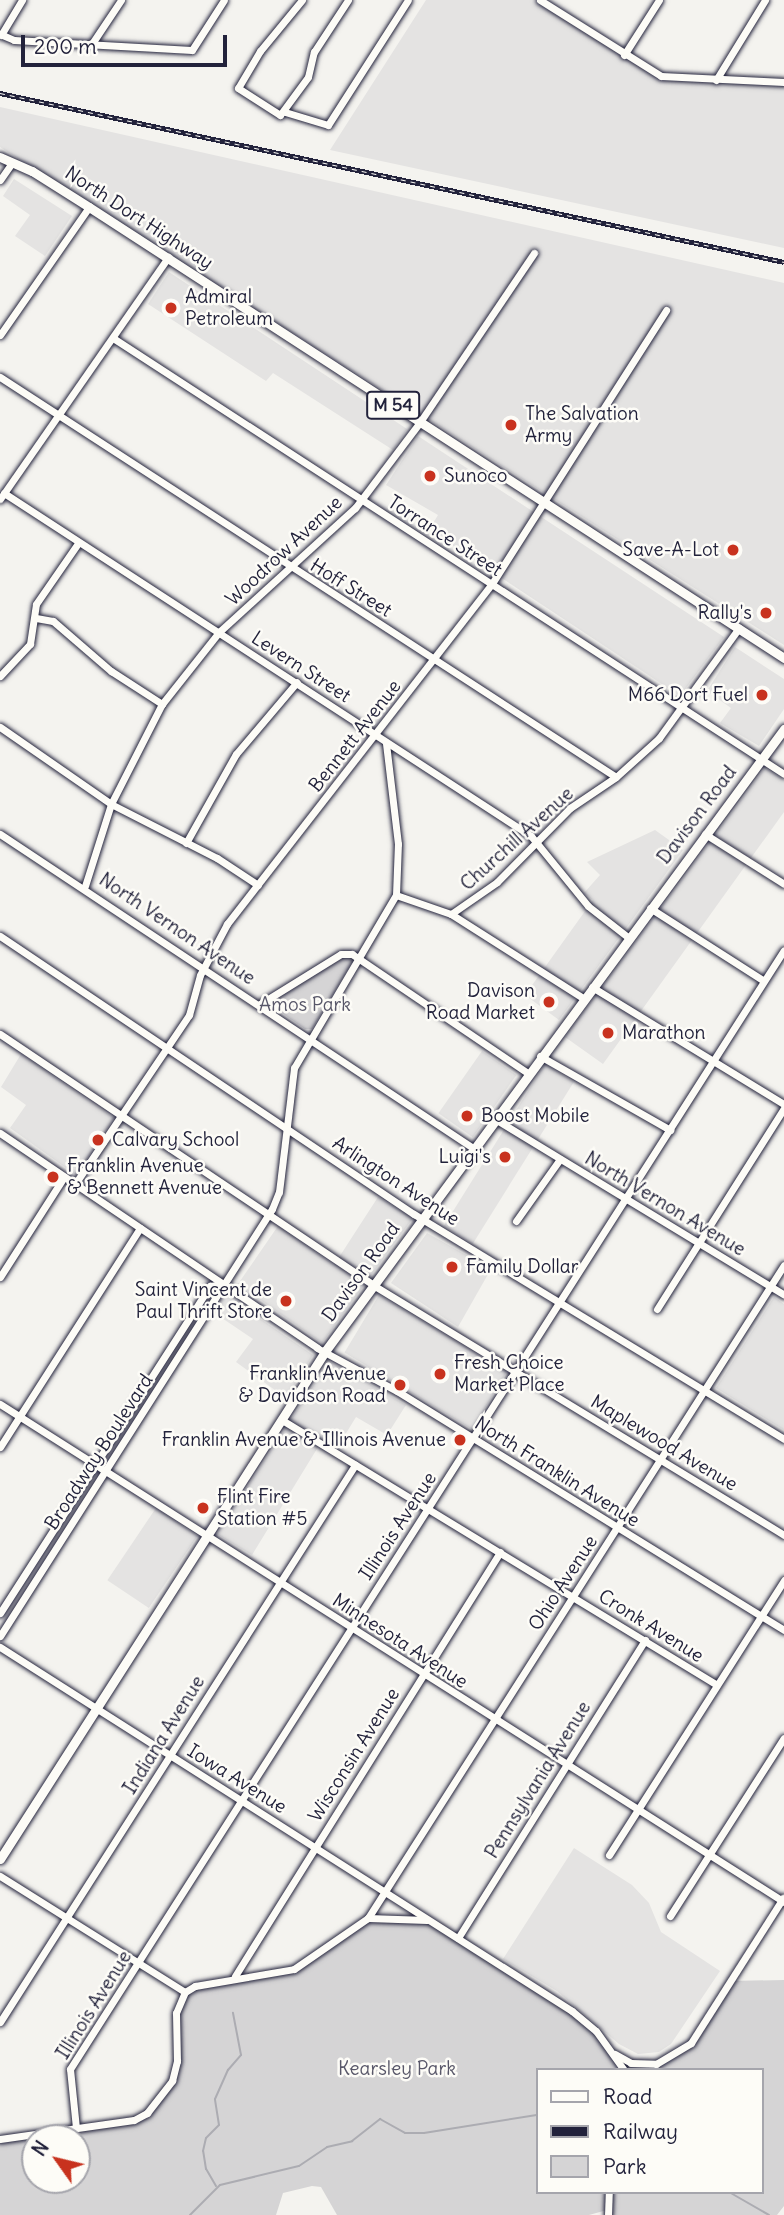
<!DOCTYPE html>
<style>
body{margin:0}
#map{position:relative;width:784px;height:2215px;overflow:hidden;background:#f4f3ef;font-family:Delius,sans-serif}
div>[style]{position:absolute}
[style*='--x']{left:calc(var(--x)*1px);top:calc(var(--y)*1px);width:calc(var(--w)*1px);rotate:calc(var(--a)*1deg)}
.built>*{inset:0;background:#e4e3e2;transform-origin:0 0}
.green>*{inset:0;background:#d5d4d5}
.stream>*{height:2px;margin:-1px;padding:0 1px;transform-origin:1px;border-radius:1px;background:#acacb2}
.roads{filter:drop-shadow(0 0 2px #22223b) drop-shadow(0 0 2px #22223b)}
.minor>*{height:7px;margin:-3.5px;padding:0 3.5px;transform-origin:3.5px;border-radius:3.5px;background:#fdfcf7}
.major>*{height:9px;margin:-4.5px;padding:0 4.5px;transform-origin:4.5px;border-radius:4.5px;background:#fdfcf7}
.rail>*{height:4.5px;margin-top:-2.25px;transform-origin:0;background:repeating-linear-gradient(90deg,#fdfcf7 0 5px,#22223b 0 10px);box-sizing:border-box;border-block:2px solid #22223b}
.dots>*{width:19px;height:19px;translate:-50% -50%;box-sizing:border-box;border:4px solid #fdfcf7;border-radius:50%}
span{translate:-50% -50%;white-space:nowrap;text-align:center;line-height:1.15;-webkit-text-stroke:5px #fdfcf7;paint-order:stroke}
.shield-label span{padding:2px 5px;background:#fdfcf7;border:2px solid;border-radius:5px;-webkit-text-stroke-width:0}
.shield-label{font-size:18px;color:#22223b;font-weight:700}
.street-label{font-size:19px;color:#22223b}
.poi-label{font-size:19px;color:#22223b}
.left{translate:0 -50%;text-align:left}
.right{translate:-100% -50%;text-align:right}
.park-label{font-size:19px;color:#585769}
.legend{position:absolute;left:536px;top:2068px;width:228px;height:126px;box-sizing:border-box;background:#fdfcf7;border:2px solid #a5a5ac;margin:0;padding:9px 12px;list-style:none;font-size:21px;color:#22223b}
.legend li{display:flex;align-items:center;gap:14px;height:35px}
.legend b{width:35px;border:2px solid #a5a5ac}
.north{position:absolute;left:21px;top:2124px;width:70px;height:70px;box-sizing:border-box;background:#fdfcf7;border:2px solid #a5a5ac;border-radius:50%;rotate:304deg;font-size:19px;font-weight:700;line-height:28px;text-align:center;color:#22223b}
.north::after{content:'';display:block;margin:auto;width:24px;height:32px;background:#c8321e;clip-path:polygon(50% 0,100% 100%,50% 72%,0 100%)}
.scale{position:absolute;left:21px;top:35px;width:206px;height:32px;box-sizing:border-box;border:4px solid #22223b;border-top:0;padding-left:9px;font-size:21px;line-height:24px;white-space:nowrap;color:#22223b;-webkit-text-stroke:5px #fdfcf7;paint-order:stroke}
</style>
<div id="map">
<div class="built">
<i style="clip-path:polygon(426px 0,536px 0,655px 77px,784px 86px,784px 248px,330px 150px)"></i>
<i style="clip-path:polygon(0 107px,784px 283px,784px 645px,0 147px)"></i>
<i style="clip-path:polygon(14px 179px,72px 216px,45px 256px,15px 236px,30px 215px,3px 196px)"></i>
<i style="clip-path:polygon(169px 272px,407px 429px,393px 450px,273px 373px,266px 381px,148px 304px)"></i>
<i style="clip-path:polygon(418px 436px,724px 637px,680px 696px,429px 530px,438px 515px,386px 485px)"></i>
<i style="clip-path:polygon(735px 647px,784px 679px,784px 709px,759px 746px,720px 723px,731px 708px,707px 691px)"></i>
<i style="clip-path:polygon(765px 768px,784px 780px,784px 812px,603px 1064px,565px 1037px)"></i>
<i style="clip-path:polygon(655px 830px,683px 850px,559px 1020px,525px 995px,593px 900px,584px 893px,600px 875px,587px 862px)"></i>
<i style="left:482px;top:1051px;width:42px;height:76px;rotate:35deg"></i>
<i style="clip-path:polygon(21px 1054px,114px 1118px,76px 1175px,10px 1128px,26px 1105px,1px 1087px)"></i>
<i style="left:545px;top:1064px;width:34px;height:191px;rotate:32deg"></i>
<i style="clip-path:polygon(378px 1197px,413px 1218px,322px 1343px,238px 1284px,278px 1226px,334px 1265px)"></i>
<i style="clip-path:polygon(427px 1233px,491px 1269px,458px 1327px,391px 1283px)"></i>
<i style="clip-path:polygon(224px 1294px,313px 1355px,286px 1398px,236px 1362px,253px 1339px,213px 1312px)"></i>
<i style="left:379px;top:1295px;width:149px;height:67px;rotate:31deg"></i>
<i style="clip-path:polygon(774px 1297px,784px 1304px,784px 1430px,716px 1388px)"></i>
<i style="clip-path:polygon(329px 1361px,406px 1405px,387px 1435px,356px 1417px,337px 1448px,323px 1439px,252px 1555px,217px 1534px)"></i>
<i style="left:156px;top:1508px;width:50px;height:87px;rotate:34deg"></i>
<i style="clip-path:polygon(574px 1848px,632px 1885px,649px 1903px,661px 1932px,720px 1971px,671px 2044px,659px 2052px,638px 2054px,619px 2044px,557px 1991px,503px 1959px)"></i>
</div>
<div class="green">
<i style="clip-path:polygon(345px 957px,353px 961px,312px 1029px,305px 1029px,272px 1006px,276px 998px)"></i>
<i style="clip-path:polygon(evenodd,368px 1918px,431px 1921px,572px 2011px,614px 2053px,643px 2065px,680px 2053px,730px 1981px,784px 1980px,784px 2206px,777px 2215px,608px 2215px,607px 2210px,589px 2215px,337px 2215px,321px 2187px,312px 2186px,283px 2193px,276px 2215px,0 2215px,0 2139px,134px 2120px,158px 2103px,169px 2088px,174px 2075px,174px 2023px,185px 1992px,195px 1986px,294px 1969px,368px 1918px,537px 2070px,761px 2070px,761px 2192px,537px 2192px,537px 2070px,368px 1918px,35px 2138px,77px 2138px,77px 2180px,35px 2180px,35px 2138px)"></i>
</div>
<div class="stream">
<i style="--x:216;--y:2186;--w:20;--a:-120"></i>
<i style="--x:206;--y:2169;--w:18;--a:-99"></i>
<i style="--x:203;--y:2151;--w:13;--a:-77"></i>
<i style="--x:206;--y:2138;--w:18;--a:-45"></i>
<i style="--x:219;--y:2125;--w:26;--a:-99"></i>
<i style="--x:215;--y:2099;--w:32;--a:-66"></i>
<i style="--x:228;--y:2070;--w:20;--a:-49"></i>
<i style="--x:241;--y:2055;--w:43;--a:-100.8"></i>
<i style="--x:729;--y:2192;--w:46;--a:29.9"></i>
<i style="--x:190;--y:2215;--w:42;--a:-45"></i>
<i style="--x:220;--y:2185;--w:81;--a:-13.5"></i>
<i style="--x:299;--y:2166;--w:34;--a:-34"></i>
<i style="--x:327;--y:2147;--w:26;--a:-13"></i>
<i style="--x:352;--y:2141;--w:36;--a:-38"></i>
<i style="--x:380;--y:2119;--w:29;--a:29"></i>
<i style="--x:405;--y:2133;--w:19;--a:0"></i>
<i style="--x:424;--y:2133;--w:114;--a:-9.1"></i>
</div>
<div class="roads">
<div class="minor">
<i style="--x:302;--y:0;--w:66;--a:129.5"></i>
<i style="--x:260;--y:51;--w:43;--a:120.7"></i>
<i style="--x:238;--y:88;--w:50;--a:32.7"></i>
<i style="--x:280;--y:115;--w:47;--a:-53.6"></i>
<i style="--x:308;--y:77;--w:26;--a:-77"></i>
<i style="--x:314;--y:52;--w:62;--a:-56.8"></i>
<i style="--x:540;--y:0;--w:143;--a:32.1"></i>
<i style="--x:661;--y:76;--w:123;--a:2.8"></i>
<i style="--x:0;--y:34;--w:15;--a:23"></i>
<i style="--x:14;--y:40;--w:178;--a:3.2"></i>
<i style="--x:192;--y:50;--w:59;--a:-57.4"></i>
<i style="--x:1;--y:35;--w:41;--a:-59"></i>
<i style="--x:91;--y:45;--w:54;--a:-56.3"></i>
<i style="--x:624;--y:55;--w:65;--a:-57.5"></i>
<i style="--x:716;--y:80;--w:94;--a:-58.5"></i>
<i style="--x:285;--y:112;--w:45;--a:16.8"></i>
<i style="--x:328;--y:125;--w:148;--a:-57.4"></i>
<i style="--x:0;--y:180;--w:21;--a:-55"></i>
<i style="--x:0;--y:335;--w:156;--a:-55.2"></i>
<i style="--x:113;--y:338;--w:800;--a:33.01"></i>
<i style="--x:0;--y:377;--w:734;--a:33"></i>
<i style="--x:4;--y:493;--w:629;--a:33.06"></i>
<i style="--x:531;--y:836;--w:90;--a:50.8"></i>
<i style="--x:588;--y:906;--w:52;--a:38"></i>
<i style="--x:0;--y:499;--w:295;--a:-55.2"></i>
<i style="--x:36;--y:618;--w:17;--a:10"></i>
<i style="--x:53;--y:621;--w:77;--a:40.8"></i>
<i style="--x:111;--y:671;--w:61;--a:32.9"></i>
<i style="--x:0;--y:676;--w:44;--a:-46.8"></i>
<i style="--x:30;--y:644;--w:40;--a:-81.5"></i>
<i style="--x:36;--y:604;--w:75;--a:-55.3"></i>
<i style="--x:0;--y:727;--w:135;--a:34.7"></i>
<i style="--x:111;--y:804;--w:119;--a:27"></i>
<i style="--x:217;--y:858;--w:49;--a:33.4"></i>
<i style="--x:0;--y:834;--w:568;--a:33.58"></i>
<i style="--x:705;--y:834;--w:93;--a:32.3"></i>
<i style="--x:186;--y:843;--w:102;--a:-60.7"></i>
<i style="--x:236;--y:754;--w:94;--a:-49.7"></i>
<i style="--x:85;--y:886;--w:86;--a:-72.4"></i>
<i style="--x:111;--y:804;--w:112;--a:-63"></i>
<i style="--x:162;--y:704;--w:92;--a:-51.6"></i>
<i style="--x:219;--y:632;--w:184;--a:-42.4"></i>
<i style="--x:355;--y:508;--w:108;--a:-52.9"></i>
<i style="--x:420;--y:422;--w:204;--a:-56"></i>
<i style="--x:396;--y:895;--w:58;--a:19.1"></i>
<i style="--x:451;--y:914;--w:156;--a:32.5"></i>
<i style="--x:650;--y:908;--w:135;--a:32.6"></i>
<i style="--x:451;--y:914;--w:56;--a:-34.8"></i>
<i style="--x:497;--y:882;--w:104;--a:-45.4"></i>
<i style="--x:570;--y:808;--w:55;--a:-34"></i>
<i style="--x:616;--y:777;--w:58;--a:-42.2"></i>
<i style="--x:659;--y:738;--w:136;--a:-54"></i>
<i style="--x:0;--y:936;--w:499;--a:33.9"></i>
<i style="--x:414;--y:1214;--w:433;--a:31.3"></i>
<i style="--x:592;--y:987;--w:225;--a:31.4"></i>
<i style="--x:260;--y:1004;--w:95;--a:-31.7"></i>
<i style="--x:341;--y:954;--w:11;--a:0"></i>
<i style="--x:352;--y:954;--w:212;--a:34.1"></i>
<i style="--x:0;--y:1034;--w:450;--a:33.9"></i>
<i style="--x:373;--y:1285;--w:481;--a:31.3"></i>
<i style="--x:540;--y:1056;--w:150;--a:29.6"></i>
<i style="--x:495;--y:1119;--w:338;--a:31.3"></i>
<i style="--x:0;--y:1133;--w:383;--a:34.1"></i>
<i style="--x:317;--y:1348;--w:91;--a:28.3"></i>
<i style="--x:397;--y:1391;--w:455;--a:31.7"></i>
<i style="--x:75;--y:1184;--w:204;--a:-56"></i>
<i style="--x:189;--y:1015;--w:41;--a:-74.6"></i>
<i style="--x:200;--y:975;--w:58;--a:-62.1"></i>
<i style="--x:227;--y:924;--w:430;--a:-52.1"></i>
<i style="--x:491;--y:585;--w:326;--a:-57.5"></i>
<i style="--x:516;--y:1221;--w:76;--a:-54.6"></i>
<i style="--x:0;--y:1277;--w:119;--a:-57.4"></i>
<i style="--x:657;--y:1309;--w:238;--a:-57.7"></i>
<i style="--x:0;--y:1404;--w:929;--a:32.42"></i>
<i style="--x:282;--y:1420;--w:509;--a:31.35"></i>
<i style="--x:0;--y:1447;--w:260;--a:-57.4"></i>
<i style="--x:0;--y:1613;--w:389;--a:-57.3"></i>
<i style="--x:210;--y:1286;--w:13;--a:-9"></i>
<i style="--x:0;--y:1636;--w:506;--a:-57.5"></i>
<i style="--x:272;--y:1209;--w:18;--a:-68"></i>
<i style="--x:279;--y:1192;--w:125;--a:-83.1"></i>
<i style="--x:294;--y:1068;--w:201;--a:-59.5"></i>
<i style="--x:396;--y:895;--w:51;--a:-87.8"></i>
<i style="--x:398;--y:844;--w:102;--a:-96.8"></i>
<i style="--x:0;--y:1647;--w:678;--a:32.47"></i>
<i style="--x:572;--y:2011;--w:31;--a:40"></i>
<i style="--x:596;--y:2031;--w:48;--a:54.3"></i>
<i style="--x:609;--y:1855;--w:326;--a:-57.5"></i>
<i style="--x:0;--y:1876;--w:218;--a:32.1"></i>
<i style="--x:670;--y:1916;--w:211;--a:-57.4"></i>
<i style="--x:368;--y:1918;--w:774;--a:-57.5"></i>
<i style="--x:458;--y:1938;--w:352;--a:-57.9"></i>
<i style="--x:235;--y:1976;--w:500;--a:-57.99"></i>
<i style="--x:0;--y:2022;--w:661;--a:-57.49"></i>
<i style="--x:615;--y:2054;--w:18;--a:29"></i>
<i style="--x:631;--y:2063;--w:25;--a:2"></i>
<i style="--x:656;--y:2064;--w:41;--a:-31"></i>
<i style="--x:691;--y:2043;--w:172;--a:-57.6"></i>
<i style="--x:76;--y:2128;--w:59;--a:-95.8"></i>
<i style="--x:70;--y:2069;--w:1327;--a:-57.46"></i>
<i style="--x:0;--y:2139;--w:135;--a:-8.1"></i>
<i style="--x:134;--y:2120;--w:15;--a:-28"></i>
<i style="--x:147;--y:2113;--w:41;--a:-52"></i>
<i style="--x:172;--y:2081;--w:21;--a:-76"></i>
<i style="--x:177;--y:2061;--w:48;--a:-91.2"></i>
<i style="--x:176;--y:2013;--w:23;--a:-67"></i>
<i style="--x:185;--y:1992;--w:12;--a:-31"></i>
<i style="--x:195;--y:1986;--w:100;--a:-9.7"></i>
<i style="--x:294;--y:1969;--w:90;--a:-34.6"></i>
<i style="--x:368;--y:1918;--w:59;--a:1.9"></i>
<i style="--x:608;--y:2215;--w:23;--a:-88"></i>
</div>
<div class="major">
<i style="--x:0;--y:157;--w:35;--a:24"></i>
<i style="--x:32;--y:171;--w:67;--a:32.3"></i>
<i style="--x:89;--y:207;--w:829;--a:32.98"></i>
<i style="--x:0;--y:1859;--w:604;--a:-57.36"></i>
<i style="--x:326;--y:1350;--w:772;--a:-53.59"></i>
</div>
</div>
<div class="rail">
<i style="--x:0;--y:93;--w:802;--a:12.16"></i>
</div>
<div class="dots">
<i style="left:171px;top:308px;background:#c8321e"></i>
<i style="left:511px;top:425px;background:#c8321e"></i>
<i style="left:430px;top:476px;background:#c8321e"></i>
<i style="left:733px;top:550px;background:#c8321e"></i>
<i style="left:766px;top:613px;background:#c8321e"></i>
<i style="left:762px;top:695px;background:#c8321e"></i>
<i style="left:549px;top:1002px;background:#c8321e"></i>
<i style="left:608px;top:1033px;background:#c8321e"></i>
<i style="left:467px;top:1116px;background:#c8321e"></i>
<i style="left:98px;top:1140px;background:#c8321e"></i>
<i style="left:505px;top:1157px;background:#c8321e"></i>
<i style="left:53px;top:1177px;background:#c8321e"></i>
<i style="left:452px;top:1267px;background:#c8321e"></i>
<i style="left:286px;top:1301px;background:#c8321e"></i>
<i style="left:440px;top:1374px;background:#c8321e"></i>
<i style="left:400px;top:1385px;background:#c8321e"></i>
<i style="left:460px;top:1440px;background:#c8321e"></i>
<i style="left:203px;top:1508px;background:#c8321e"></i>
</div>
<div class="shield-label">
<span style="left:393px;top:405px">M 54</span>
</div>
<div class="street-label">
<span style="left:139px;top:218px;rotate:33deg">North Dort Highway</span>
<span style="left:445px;top:536px;rotate:33deg">Torrance Street</span>
<span style="left:284px;top:551px;rotate:-43deg">Woodrow Avenue</span>
<span style="left:351px;top:588px;rotate:32deg">Hoff Street</span>
<span style="left:301px;top:667px;rotate:33deg">Levern Street</span>
<span style="left:355px;top:736px;rotate:-52deg">Bennett Avenue</span>
<span style="left:697px;top:815px;rotate:-53deg">Davison Road</span>
<span style="left:517px;top:839px;rotate:-42deg">Churchill Avenue</span>
<span style="left:177px;top:929px;rotate:34deg">North Vernon Avenue</span>
<span style="left:396px;top:1181px;rotate:33deg">Arlington Avenue</span>
<span style="left:665px;top:1204px;rotate:31deg">North Vernon Avenue</span>
<span style="left:361px;top:1272px;rotate:-54deg">Davison Road</span>
<span style="left:664px;top:1443px;rotate:31deg">Maplewood Avenue</span>
<span style="left:99px;top:1452px;rotate:-57deg">Broadway Boulevard</span>
<span style="left:557px;top:1472px;rotate:32deg">North Franklin Avenue</span>
<span style="left:398px;top:1526px;rotate:-57deg">Illinois Avenue</span>
<span style="left:563px;top:1583px;rotate:-57deg">Ohio Avenue</span>
<span style="left:651px;top:1626px;rotate:32deg">Cronk Avenue</span>
<span style="left:400px;top:1641px;rotate:33deg">Minnesota Avenue</span>
<span style="left:164px;top:1735px;rotate:-58deg">Indiana Avenue</span>
<span style="left:354px;top:1755px;rotate:-58deg">Wisconsin Avenue</span>
<span style="left:237px;top:1779px;rotate:32deg">Iowa Avenue</span>
<span style="left:538px;top:1780px;rotate:-58deg">Pennsylvania Avenue</span>
<span style="left:94px;top:2005px;rotate:-58deg">Illinois Avenue</span>
</div>
<div class="poi-label">
<span class="left" style="left:185px;top:308px">Admiral<br>Petroleum</span>
<span class="left" style="left:525px;top:425px">The Salvation<br>Army</span>
<span class="left" style="left:444px;top:476px">Sunoco</span>
<span class="right" style="left:719px;top:550px">Save-A-Lot</span>
<span class="right" style="left:752px;top:613px">Rally's</span>
<span class="right" style="left:748px;top:695px">M66 Dort Fuel</span>
<span class="right" style="left:535px;top:1002px">Davison<br>Road Market</span>
<span class="left" style="left:622px;top:1033px">Marathon</span>
<span class="left" style="left:481px;top:1116px">Boost Mobile</span>
<span class="left" style="left:112px;top:1140px">Calvary School</span>
<span class="right" style="left:491px;top:1157px">Luigi's</span>
<span class="left" style="left:67px;top:1177px">Franklin Avenue<br>&amp; Bennett Avenue</span>
<span class="left" style="left:466px;top:1267px">Family Dollar</span>
<span class="right" style="left:272px;top:1301px">Saint Vincent de<br>Paul Thrift Store</span>
<span class="left" style="left:454px;top:1374px">Fresh Choice<br>Market Place</span>
<span class="right" style="left:386px;top:1385px">Franklin Avenue<br>&amp; Davidson Road</span>
<span class="right" style="left:446px;top:1440px">Franklin Avenue &amp; Illinois Avenue</span>
<span class="left" style="left:217px;top:1508px">Flint Fire<br>Station #5</span>
</div>
<div class="park-label">
<span style="left:305px;top:1005px">Amos Park</span>
<span style="left:397px;top:2069px">Kearsley Park</span>
</div>
<ul class="legend">
<li><b style="height:9px;background:#fdfcf7"></b>Road</li>
<li><b style="height:9px;background:#22223b"></b>Railway</li>
<li><b style="height:19px;background:#d5d4d5"></b>Park</li>
</ul>
<div class="north">N</div>
<div class="scale">200 m</div>
</div>
